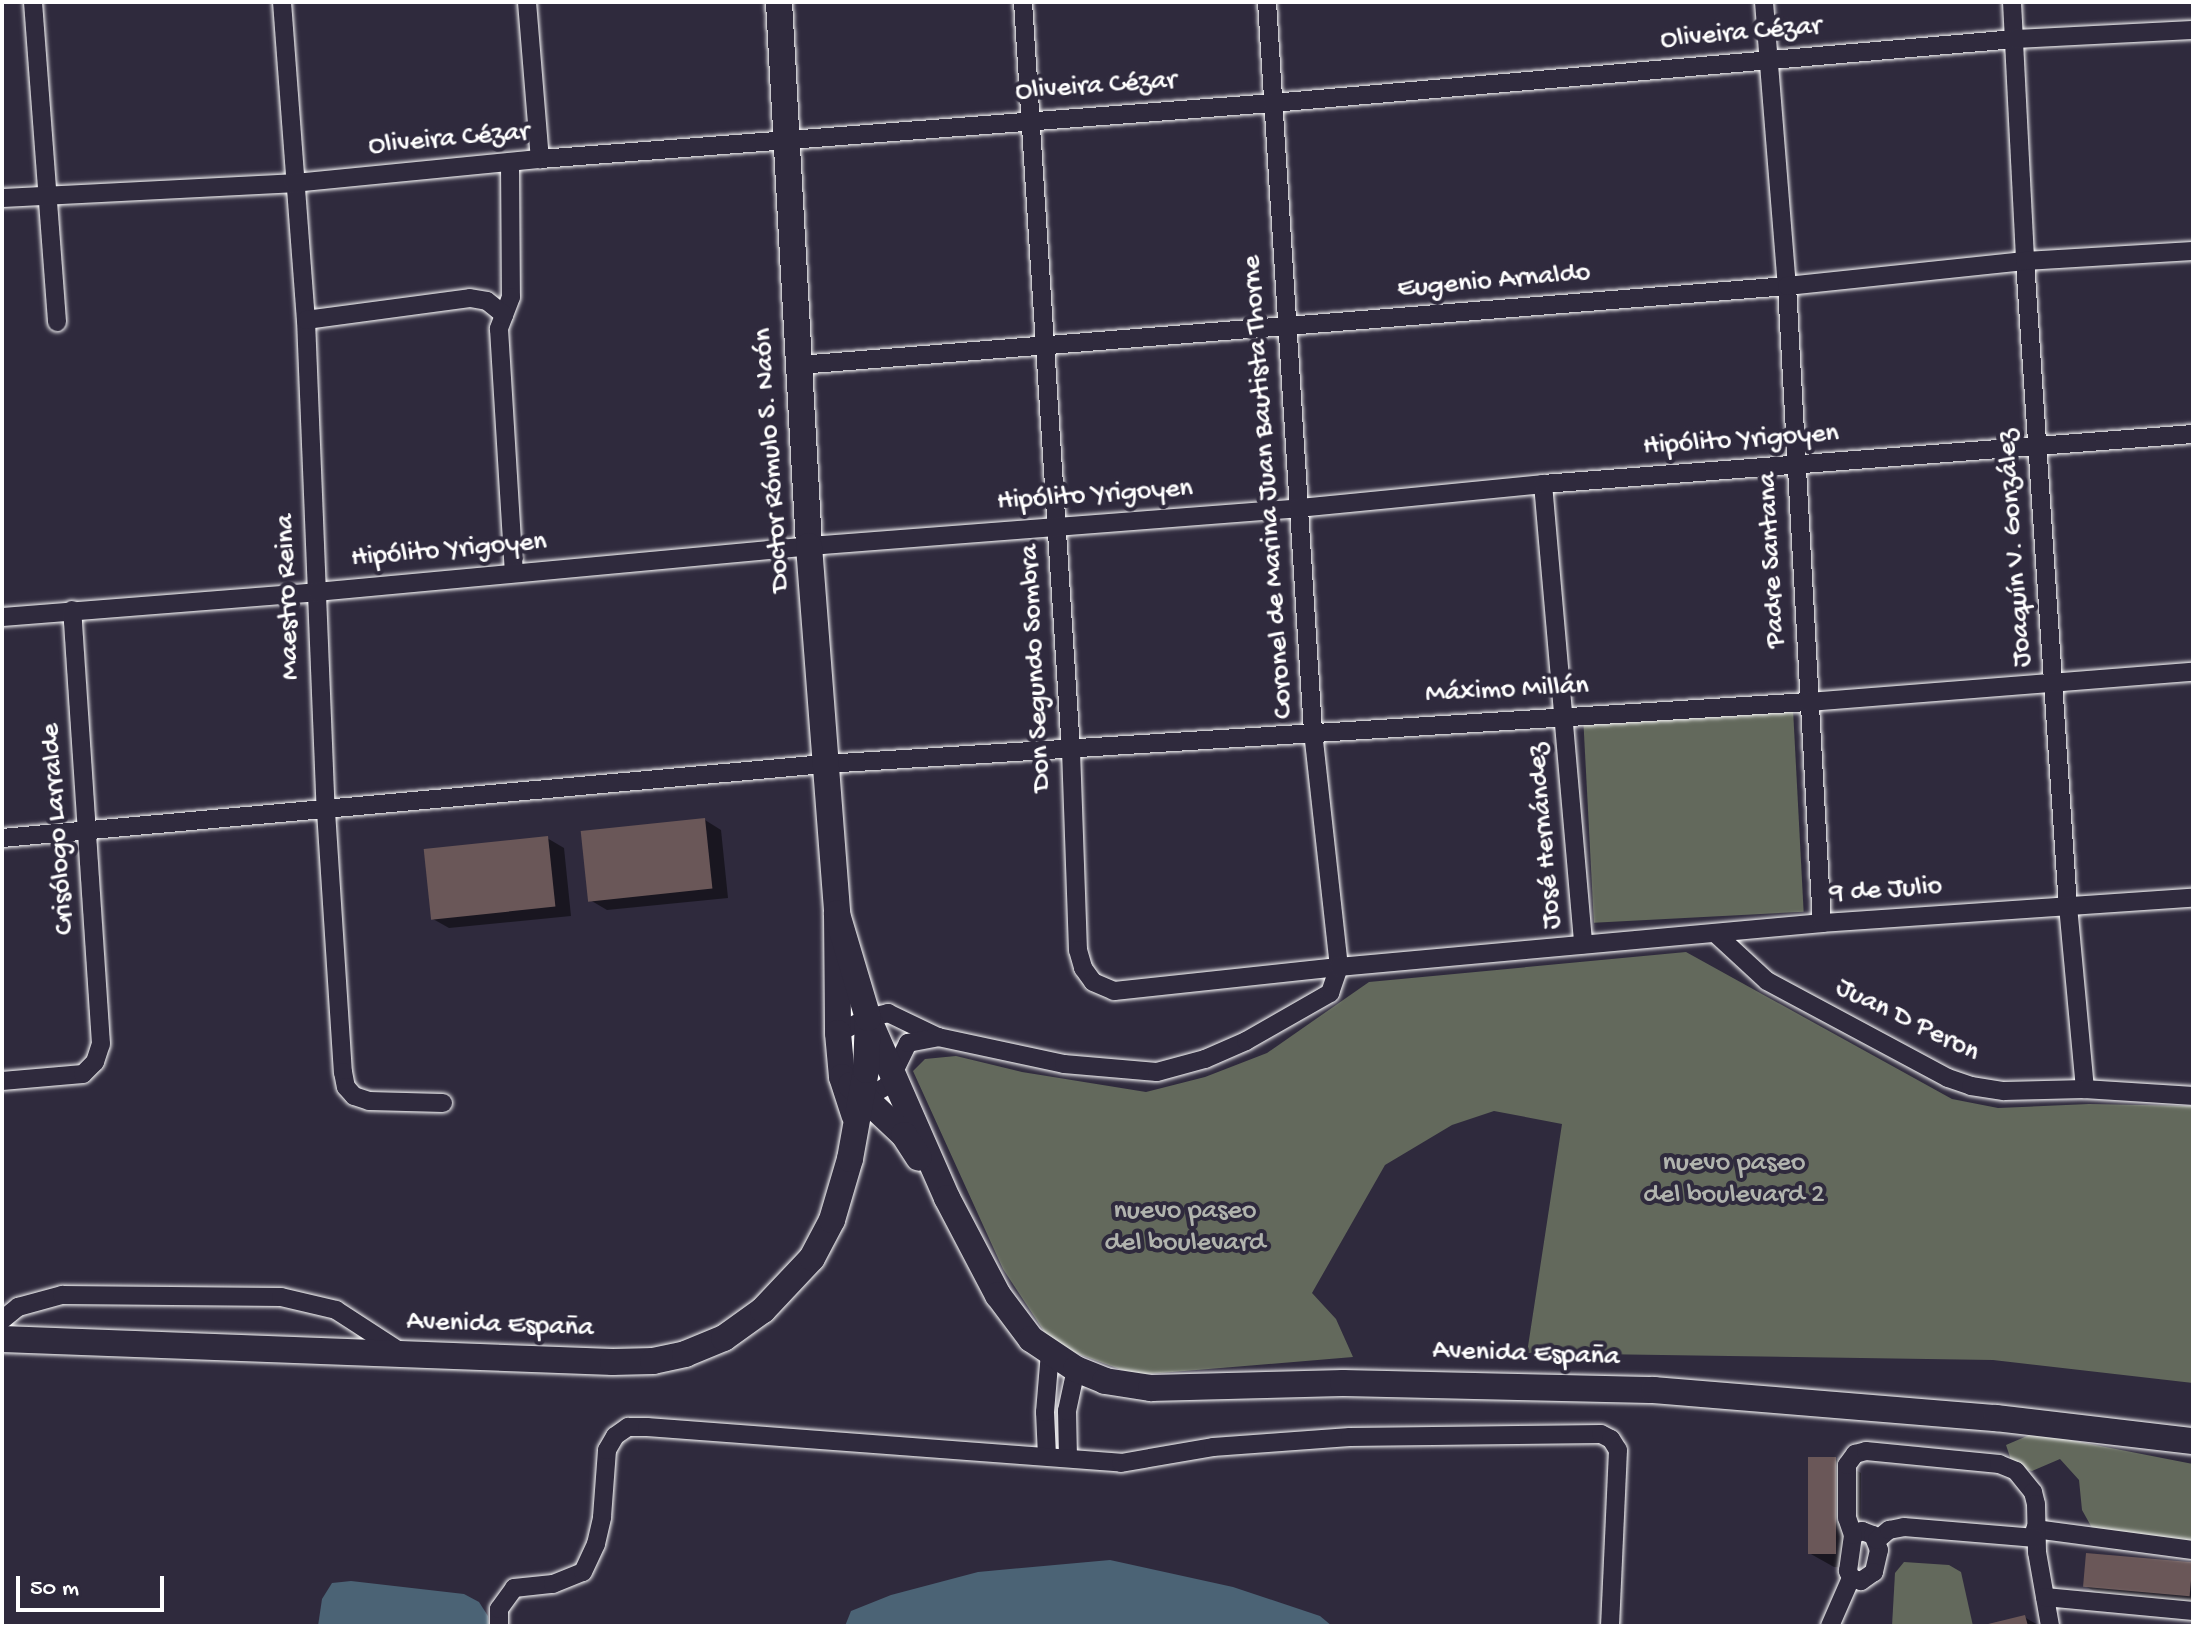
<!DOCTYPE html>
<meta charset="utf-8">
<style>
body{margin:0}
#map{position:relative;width:2195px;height:1628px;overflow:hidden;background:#2f2a3d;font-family:"Gochi Hand",sans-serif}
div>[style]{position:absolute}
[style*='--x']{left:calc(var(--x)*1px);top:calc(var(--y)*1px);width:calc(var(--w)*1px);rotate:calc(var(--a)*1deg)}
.green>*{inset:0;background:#63695c;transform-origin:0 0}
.water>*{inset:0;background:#4b6375}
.shadow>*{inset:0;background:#0007}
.building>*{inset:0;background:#6a5758;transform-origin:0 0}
.roads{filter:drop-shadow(0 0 2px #fff) drop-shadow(0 0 2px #fff)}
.minor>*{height:18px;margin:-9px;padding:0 9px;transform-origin:9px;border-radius:9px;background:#2f2a3d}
.secondary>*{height:26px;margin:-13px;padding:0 13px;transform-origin:13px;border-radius:13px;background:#2f2a3d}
span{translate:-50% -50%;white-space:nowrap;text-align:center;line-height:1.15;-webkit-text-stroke:8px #2f2a3d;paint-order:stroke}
.street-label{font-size:28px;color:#fff}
.park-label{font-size:28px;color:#b1b4ae}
.frame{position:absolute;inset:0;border:4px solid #fff;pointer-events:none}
.scale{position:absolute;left:16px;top:1576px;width:148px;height:36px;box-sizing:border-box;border:4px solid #fff;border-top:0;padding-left:10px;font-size:24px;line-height:28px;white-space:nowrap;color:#fff;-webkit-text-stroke:6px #2f2a3d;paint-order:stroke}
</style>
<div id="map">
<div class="green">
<i style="left:1793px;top:709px;width:203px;height:210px;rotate:87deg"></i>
<i style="clip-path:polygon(1686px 952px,1952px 1099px,1998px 1108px,2089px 1104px,2193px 1106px,2193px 1383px,1993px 1360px,1527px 1353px,1562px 1124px,1494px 1111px,1452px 1125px,1385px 1165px,1312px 1293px,1336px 1319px,1353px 1357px,1136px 1375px,1053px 1345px,1003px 1269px,913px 1071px,925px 1059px,956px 1056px,1022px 1072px,1146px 1092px,1205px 1077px,1267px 1053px,1369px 982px)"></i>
<i style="clip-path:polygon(2034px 1433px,2193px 1464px,2193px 1553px,2116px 1550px,2096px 1535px,2082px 1510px,2079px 1480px,2060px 1459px,2032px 1471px,2013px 1466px,2006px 1445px)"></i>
<i style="clip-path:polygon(1904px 1562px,1949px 1565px,1961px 1572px,1973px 1626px,1892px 1626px,1895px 1573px)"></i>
</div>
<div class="water">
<i style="clip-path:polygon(1110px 1560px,1233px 1587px,1320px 1616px,1332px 1626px,845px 1626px,851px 1611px,891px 1595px,978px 1572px)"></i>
<i style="clip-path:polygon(351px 1581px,464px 1594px,479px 1602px,488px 1616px,489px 1626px,318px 1626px,322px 1599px,332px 1583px)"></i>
</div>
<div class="shadow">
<i style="clip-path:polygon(705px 820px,721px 830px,728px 898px,607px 910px,590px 900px)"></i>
<i style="clip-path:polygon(547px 838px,564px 848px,571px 916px,449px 928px,433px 919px)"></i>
<i style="clip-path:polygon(1836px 1459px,1861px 1473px,1860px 1567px,1834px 1567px,1809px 1553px)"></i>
<i style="clip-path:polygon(2193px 1565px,2193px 1608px,2110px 1600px,2085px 1586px)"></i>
<i style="clip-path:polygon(2024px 1617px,2040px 1626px,1988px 1626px)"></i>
</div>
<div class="building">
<i style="left:705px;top:818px;width:71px;height:125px;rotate:84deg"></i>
<i style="left:548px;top:836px;width:71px;height:125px;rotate:84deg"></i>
<i style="left:1808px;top:1457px;width:28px;height:97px"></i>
<i style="left:2086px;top:1553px;width:107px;height:34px;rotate:5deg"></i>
<i style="clip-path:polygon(2025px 1615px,2028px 1626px,1985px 1626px,1984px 1625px)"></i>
</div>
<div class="roads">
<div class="minor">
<i style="--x:33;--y:2;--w:321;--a:85.7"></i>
<i style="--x:282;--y:2;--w:319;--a:85.7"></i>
<i style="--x:306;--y:320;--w:491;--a:87.7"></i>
<i style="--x:326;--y:811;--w:262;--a:86.3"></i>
<i style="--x:343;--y:1072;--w:15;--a:79"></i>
<i style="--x:346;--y:1087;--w:12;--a:48"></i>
<i style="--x:354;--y:1096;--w:16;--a:18"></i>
<i style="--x:369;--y:1101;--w:74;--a:1.5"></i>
<i style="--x:527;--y:2;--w:158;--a:85.3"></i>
<i style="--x:1023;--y:2;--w:750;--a:86.33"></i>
<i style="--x:1071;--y:750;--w:200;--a:88"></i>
<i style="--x:1078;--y:950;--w:19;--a:74"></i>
<i style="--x:1083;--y:968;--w:17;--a:54"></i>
<i style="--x:1093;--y:982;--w:23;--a:23"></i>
<i style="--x:1114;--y:991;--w:226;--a:-6.1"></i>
<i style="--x:1339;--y:967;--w:237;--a:-96.3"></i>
<i style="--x:1313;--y:731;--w:730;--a:-93.61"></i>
<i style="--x:1764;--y:2;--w:285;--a:85.4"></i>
<i style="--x:1787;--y:286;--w:638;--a:86.86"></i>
<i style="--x:2012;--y:2;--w:259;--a:87.1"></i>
<i style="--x:2025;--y:261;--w:646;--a:86.19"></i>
<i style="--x:2068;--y:906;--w:184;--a:84.7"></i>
<i style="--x:510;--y:162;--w:135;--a:89.6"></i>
<i style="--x:511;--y:297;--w:34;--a:111"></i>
<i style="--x:499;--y:329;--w:244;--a:86.5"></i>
<i style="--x:2;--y:198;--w:292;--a:-2.9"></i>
<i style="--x:294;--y:183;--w:247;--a:-5.6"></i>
<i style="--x:540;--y:159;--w:734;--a:-4.37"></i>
<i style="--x:1272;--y:103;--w:746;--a:-4.92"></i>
<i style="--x:2015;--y:39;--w:178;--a:-2.9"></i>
<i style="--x:306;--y:320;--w:165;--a:-7.6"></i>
<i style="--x:470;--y:298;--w:17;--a:10"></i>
<i style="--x:487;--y:301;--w:22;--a:39"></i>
<i style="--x:799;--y:365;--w:991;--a:-4.57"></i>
<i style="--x:1787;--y:286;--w:239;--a:-6"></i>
<i style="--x:2025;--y:261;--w:168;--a:-3.4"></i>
<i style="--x:1543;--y:484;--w:462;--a:85"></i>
<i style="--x:2;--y:617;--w:316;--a:-4.5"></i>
<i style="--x:317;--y:592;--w:494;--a:-5.3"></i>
<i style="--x:809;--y:546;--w:491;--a:-4.4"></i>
<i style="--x:1299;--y:508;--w:245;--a:-5.6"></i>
<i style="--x:1543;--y:484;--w:652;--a:-4.4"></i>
<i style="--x:2;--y:838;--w:826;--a:-5.14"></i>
<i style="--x:825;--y:764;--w:985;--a:-3.61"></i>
<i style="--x:1808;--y:702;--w:386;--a:-4.5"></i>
<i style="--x:1716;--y:934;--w:69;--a:42.7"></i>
<i style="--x:1767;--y:981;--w:205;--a:28.2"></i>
<i style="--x:1948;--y:1078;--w:24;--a:19"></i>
<i style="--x:1971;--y:1086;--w:33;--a:9"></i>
<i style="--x:2004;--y:1091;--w:81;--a:-1.4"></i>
<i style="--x:2085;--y:1089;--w:108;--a:3.7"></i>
<i style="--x:838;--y:1033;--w:34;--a:-27"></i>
<i style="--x:868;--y:1018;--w:21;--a:-14"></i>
<i style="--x:888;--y:1013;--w:55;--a:25.6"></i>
<i style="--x:938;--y:1037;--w:129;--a:12.1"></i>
<i style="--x:1064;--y:1064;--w:93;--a:4.9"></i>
<i style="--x:1157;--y:1072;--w:50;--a:-15.2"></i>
<i style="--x:1205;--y:1059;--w:45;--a:-23.7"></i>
<i style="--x:1246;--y:1041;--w:97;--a:-29.7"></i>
<i style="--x:1330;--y:993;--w:28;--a:-71"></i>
<i style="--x:1339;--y:967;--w:485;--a:-5.2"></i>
<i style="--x:1822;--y:923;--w:372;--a:-3.9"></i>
<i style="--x:2;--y:1081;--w:81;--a:-4.9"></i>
<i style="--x:83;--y:1074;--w:17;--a:-45"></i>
<i style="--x:95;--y:1062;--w:19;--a:-72"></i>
<i style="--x:101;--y:1044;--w:435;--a:-93.8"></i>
<i style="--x:859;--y:1102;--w:32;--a:-30"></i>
<i style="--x:887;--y:1086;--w:48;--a:-64"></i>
<i style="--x:908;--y:1043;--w:31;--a:-11"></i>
<i style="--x:2;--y:1320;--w:21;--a:-39"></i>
<i style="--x:18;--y:1307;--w:46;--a:-15.3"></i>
<i style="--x:62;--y:1295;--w:219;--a:0.5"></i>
<i style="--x:281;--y:1297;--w:57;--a:13.3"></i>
<i style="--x:336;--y:1310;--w:77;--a:32.9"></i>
<i style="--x:1047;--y:1456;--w:44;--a:-92.6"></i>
<i style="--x:1045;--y:1412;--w:59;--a:-85.2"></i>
<i style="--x:1068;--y:1458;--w:47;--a:-91.2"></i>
<i style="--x:1067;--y:1411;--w:43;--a:-77.9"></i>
<i style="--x:2035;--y:1529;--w:159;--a:7.6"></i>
<i style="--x:1853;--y:1535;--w:10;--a:-24"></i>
<i style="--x:1862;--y:1531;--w:12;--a:20"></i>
<i style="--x:1873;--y:1535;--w:16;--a:68"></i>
<i style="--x:1879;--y:1550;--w:23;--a:103"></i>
<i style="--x:1874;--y:1572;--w:16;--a:145"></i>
<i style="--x:1861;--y:1581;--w:10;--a:-163"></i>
<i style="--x:1851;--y:1578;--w:8;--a:-113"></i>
<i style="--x:1848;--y:1571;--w:36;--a:-82"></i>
<i style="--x:1853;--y:1535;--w:18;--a:-109"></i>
<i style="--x:1847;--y:1518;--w:53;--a:-90"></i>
<i style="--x:1847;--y:1465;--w:14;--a:-54"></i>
<i style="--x:1855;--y:1454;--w:11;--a:-15"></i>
<i style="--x:1866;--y:1451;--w:134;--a:5.6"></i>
<i style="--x:1999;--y:1464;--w:18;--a:22"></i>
<i style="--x:2016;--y:1471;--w:27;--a:51"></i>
<i style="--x:2033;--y:1492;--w:12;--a:76"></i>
<i style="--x:2036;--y:1504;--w:48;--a:88.8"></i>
<i style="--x:2037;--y:1552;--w:75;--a:80"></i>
<i style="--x:1877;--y:1540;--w:16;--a:-40"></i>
<i style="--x:1889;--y:1530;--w:15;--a:-11"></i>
<i style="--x:1904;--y:1527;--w:132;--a:4.8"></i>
<i style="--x:2045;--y:1597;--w:149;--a:5.4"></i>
<i style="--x:499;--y:1626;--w:17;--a:-90"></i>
<i style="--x:499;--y:1609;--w:26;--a:-54"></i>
<i style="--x:514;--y:1588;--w:39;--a:-6"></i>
<i style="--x:553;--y:1584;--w:32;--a:-22"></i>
<i style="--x:583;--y:1572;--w:31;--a:-65"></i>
<i style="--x:596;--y:1544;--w:28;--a:-77"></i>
<i style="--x:602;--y:1517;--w:67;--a:-85.7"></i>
<i style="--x:607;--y:1450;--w:16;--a:-60"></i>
<i style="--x:615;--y:1436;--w:16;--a:-35"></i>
<i style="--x:628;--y:1427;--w:19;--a:0"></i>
<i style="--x:647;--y:1427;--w:475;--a:4.3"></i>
<i style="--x:1121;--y:1463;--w:93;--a:-9.9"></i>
<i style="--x:1213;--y:1447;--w:137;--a:-4.2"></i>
<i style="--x:1350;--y:1437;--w:251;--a:-0.7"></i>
<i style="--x:1601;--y:1434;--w:11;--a:27"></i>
<i style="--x:1611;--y:1439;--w:13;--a:58"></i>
<i style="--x:1618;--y:1450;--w:176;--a:92.6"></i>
<i style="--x:1830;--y:1626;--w:52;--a:-66.4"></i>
</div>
<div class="secondary">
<i style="--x:779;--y:2;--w:545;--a:86.84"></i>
<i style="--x:809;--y:546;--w:369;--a:85.6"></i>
<i style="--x:837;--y:914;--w:119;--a:89.5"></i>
<i style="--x:838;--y:1033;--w:44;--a:84.8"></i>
<i style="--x:842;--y:1077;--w:40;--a:72"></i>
<i style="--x:868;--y:1018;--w:197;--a:66.3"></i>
<i style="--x:947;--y:1198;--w:110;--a:62.3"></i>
<i style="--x:998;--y:1295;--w:55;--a:53.1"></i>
<i style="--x:1031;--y:1339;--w:54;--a:33.7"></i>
<i style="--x:1076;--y:1369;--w:31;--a:22"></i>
<i style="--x:1105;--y:1381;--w:47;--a:8.7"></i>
<i style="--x:1151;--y:1388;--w:192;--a:-1.5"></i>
<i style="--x:1343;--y:1383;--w:311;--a:1.3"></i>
<i style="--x:1654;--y:1390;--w:343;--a:4.7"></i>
<i style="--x:1996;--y:1418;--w:198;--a:6.7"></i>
<i style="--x:851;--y:1085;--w:73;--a:43.3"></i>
<i style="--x:904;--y:1135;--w:27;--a:57"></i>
<i style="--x:2;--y:1339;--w:611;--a:2.16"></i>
<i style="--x:613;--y:1362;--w:40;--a:-1.4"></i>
<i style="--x:653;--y:1361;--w:33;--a:-12"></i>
<i style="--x:685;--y:1354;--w:42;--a:-22.3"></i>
<i style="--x:724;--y:1338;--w:48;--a:-35.7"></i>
<i style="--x:763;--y:1310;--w:71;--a:-46.7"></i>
<i style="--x:812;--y:1258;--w:43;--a:-62.2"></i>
<i style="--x:832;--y:1220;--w:64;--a:-73.6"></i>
<i style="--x:850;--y:1159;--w:90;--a:-79.8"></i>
<i style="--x:866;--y:1070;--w:52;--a:-87.8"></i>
<i style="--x:868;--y:1018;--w:109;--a:-106.6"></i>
</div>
</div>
<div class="street-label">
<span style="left:1741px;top:34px;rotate:-5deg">Oliveira Cézar</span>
<span style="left:1096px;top:87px;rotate:-4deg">Oliveira Cézar</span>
<span style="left:449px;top:140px;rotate:-5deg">Oliveira Cézar</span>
<span style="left:1494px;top:282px;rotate:-5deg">Eugenio Arnaldo</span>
<span style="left:1741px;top:441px;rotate:-4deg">Hipólito Yrigoyen</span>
<span style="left:773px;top:460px;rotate:-94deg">Doctor Rómulo S. Naón</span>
<span style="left:1269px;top:487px;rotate:-94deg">Coronel de Marina Juan Bautista Thorne</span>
<span style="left:1095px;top:496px;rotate:-4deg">Hipólito Yrigoyen</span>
<span style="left:2016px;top:548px;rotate:-94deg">Joaquín V. González</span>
<span style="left:449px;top:551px;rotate:-5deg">Hipólito Yrigoyen</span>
<span style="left:1773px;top:560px;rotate:-93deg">Padre Santana</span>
<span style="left:289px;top:597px;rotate:-92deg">Maestro Reina</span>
<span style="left:1037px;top:668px;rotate:-93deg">Don Segundo Sombra</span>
<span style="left:1507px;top:691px;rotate:-3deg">Máximo Millán</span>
<span style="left:59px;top:829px;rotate:-94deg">Crisólogo Larralde</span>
<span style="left:1546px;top:836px;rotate:-95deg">José Hernández</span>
<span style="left:1886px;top:891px;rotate:-4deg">9 de Julio</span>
<span style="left:1907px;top:1021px;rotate:26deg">Juan D Peron</span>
<span style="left:500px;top:1326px;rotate:2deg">Avenida España</span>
<span style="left:1526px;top:1355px;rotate:2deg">Avenida España</span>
</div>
<div class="park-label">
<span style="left:1734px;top:1180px">nuevo paseo<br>del boulevard 2</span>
<span style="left:1185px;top:1228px">nuevo paseo<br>del boulevard</span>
</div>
<div class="frame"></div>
<div class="scale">50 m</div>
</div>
